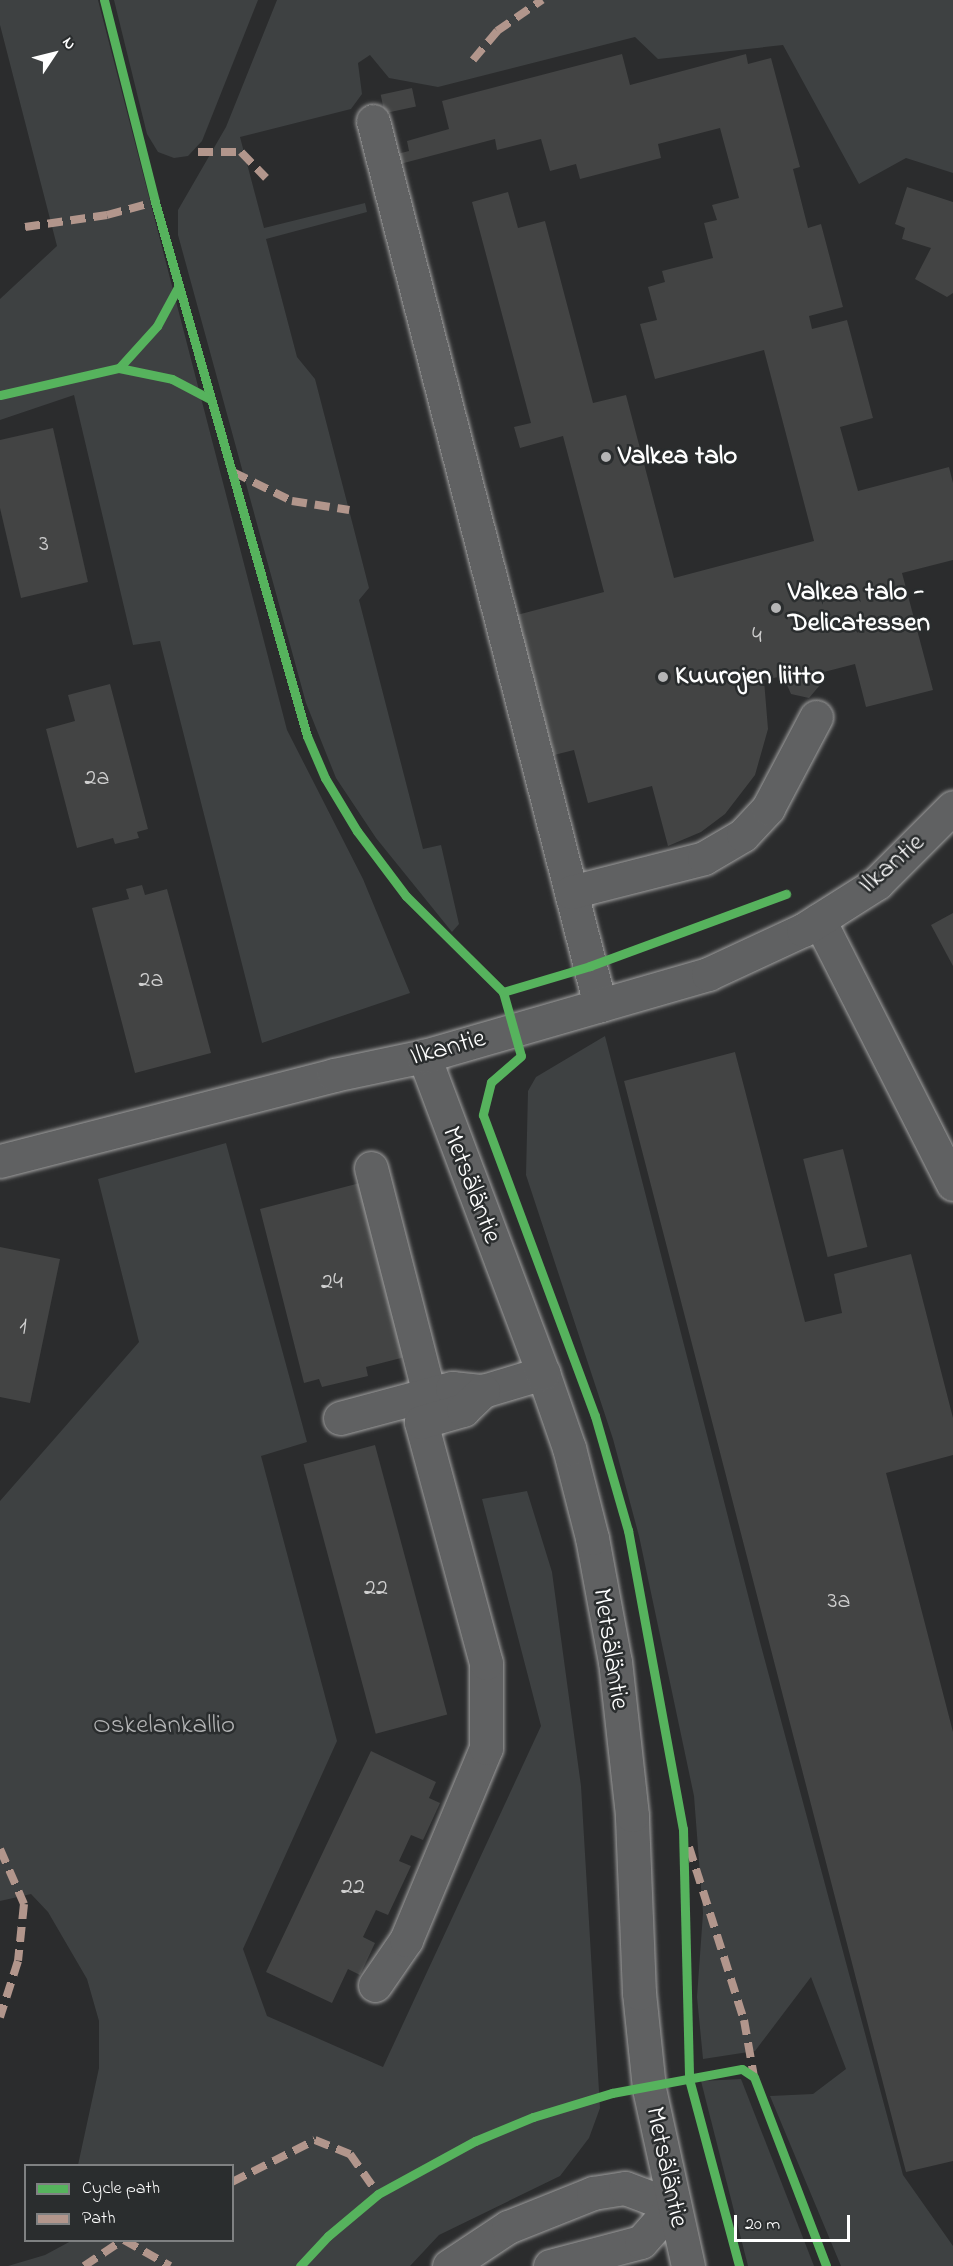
<!DOCTYPE html>
<meta charset="utf-8">
<style>
body{margin:0}
#map{position:relative;width:953px;height:2266px;overflow:hidden;background:#2b2c2d;font-family:"Indie Flower",sans-serif}
div>[style]{position:absolute}
[style*='--x']{left:calc(var(--x)*1px);top:calc(var(--y)*1px);width:calc(var(--w)*1px);rotate:calc(var(--a)*1deg)}
.green>*{inset:0;background:#3e4142}
.building>*{inset:0;background:#434444;transform-origin:0 0}
.roads{filter:drop-shadow(0 0 2px #a0a0a0) drop-shadow(0 0 2px #a0a0a0)}
.minor>*{height:33px;margin:-16.5px;padding:0 16.5px;transform-origin:16.5px;border-radius:16.5px;background:#606162}
.major>*{height:33px;margin:-16.5px;padding:0 16.5px;transform-origin:16.5px;border-radius:16.5px;background:#606162}
.quiet>*{height:8px;margin-top:-4px;transform-origin:0;background:repeating-linear-gradient(90deg,#b2968c 0 15px,transparent 0 23px)}
.cycleway>*{height:9px;margin:-4.5px;padding:0 4.5px;transform-origin:4.5px;border-radius:4.5px;background:#56b35d}
.dots>*{width:16px;height:16px;translate:-50% -50%;box-sizing:border-box;border:3px solid #2a2d2e;border-radius:50%}
span{translate:-50% -50%;white-space:nowrap;text-align:center;line-height:1.15;-webkit-text-stroke:5px #2a2d2e;paint-order:stroke}
.number-label{font-size:24px;color:#d0d0d0}
.number-label span{-webkit-text-stroke-width:0}
.poi-label{font-size:27px;color:#fff;font-weight:700}
.left{translate:0 -50%;text-align:left}
.street-label{font-size:27px;color:#fff}
.park-label{font-size:27px;color:#b3b4b5}
.legend{position:absolute;left:24px;top:2164px;width:210px;height:78px;box-sizing:border-box;background:#2a2d2e;border:2px solid #7f8182;margin:0;padding:8px 10px;list-style:none;font-size:18px;color:#fff}
.legend li{display:flex;align-items:center;gap:12px;height:30px}
.legend b{width:30px;border:2px solid #7f8182}
.north{position:absolute;left:24px;top:24px;width:60px;height:60px;-webkit-text-stroke:4px #2a2d2e;paint-order:stroke;rotate:55deg;font-size:16px;font-weight:700;line-height:24px;text-align:center;color:#fff}
.north::after{content:'';display:block;margin:auto;width:21px;height:27px;background:#fff;clip-path:polygon(50% 0,100% 100%,50% 72%,0 100%)}
.scale{position:absolute;left:734px;top:2215px;width:116px;height:27px;box-sizing:border-box;border:3px solid #fff;border-top:0;padding-left:8px;font-size:18px;line-height:21px;white-space:nowrap;color:#fff;-webkit-text-stroke:4px #2a2d2e;paint-order:stroke}
</style>
<div id="map">
<div class="green">
<i style="clip-path:polygon(0 0,98px 0,287px 730px,363px 879px,410px 993px,262px 1043px,160px 641px,133px 645px,74px 395px,0 420px,0 299px,57px 246px,0 25px)"></i>
<i style="clip-path:polygon(114px 0,258px 0,202px 141px,188px 156px,174px 158px,158px 152px,147px 134px)"></i>
<i style="clip-path:polygon(277px 0,953px 0,953px 173px,906px 158px,859px 184px,783px 45px,658px 59px,635px 37px,438px 87px,389px 78px,370px 55px,358px 63px,362px 94px,351px 109px,240px 137px,264px 228px,365px 203px,367px 212px,266px 239px,297px 357px,315px 379px,349px 510px,369px 588px,359px 600px,423px 849px,441px 845px,459px 924px,452px 932px,376px 838px,336px 778px,306px 703px,178px 235px,178px 210px,226px 127px)"></i>
<i style="clip-path:polygon(605px 1036px,760px 1642px,903px 2175px,953px 2246px,953px 2266px,841px 2266px,770px 2096px,813px 2094px,846px 2069px,811px 1977px,755px 2051px,703px 2059px,697px 1997px,703px 1913px,694px 1796px,639px 1536px,613px 1439px,526px 1175px,528px 1091px,536px 1077px)"></i>
<i style="clip-path:polygon(226px 1143px,307px 1442px,261px 1456px,337px 1741px,243px 1949px,267px 2016px,383px 2067px,541px 1726px,482px 1499px,527px 1491px,552px 1572px,581px 1786px,600px 2108px,589px 2138px,560px 2176px,439px 2235px,410px 2266px,8px 2266px,45px 2255px,71px 2241px,232px 2240px,232px 2166px,78px 2165px,99px 2068px,99px 2021px,87px 1979px,48px 1912px,31px 1894px,0 1901px,0 1501px,139px 1342px,98px 1179px)"></i>
<i style="clip-path:polygon(741px 2079px,814px 2266px,748px 2266px,701px 2081px)"></i>
</div>
<div class="building">
<i style="clip-path:polygon(622px 54px,630px 85px,746px 54px,748px 64px,771px 58px,800px 167px,793px 169px,808px 228px,821px 224px,843px 307px,809px 316px,812px 329px,847px 320px,873px 418px,840px 427px,858px 491px,949px 467px,953px 483px,953px 560px,902px 573px,933px 690px,866px 707px,855px 664px,820px 673px,820px 685px,809px 698px,791px 694px,783px 676px,764px 680px,768px 729px,755px 775px,725px 814px,701px 832px,668px 846px,652px 786px,588px 803px,574px 750px,554px 755px,517px 615px,604px 592px,563px 436px,520px 448px,514px 427px,531px 423px,472px 202px,508px 192px,518px 228px,545px 221px,593px 403px,626px 395px,674px 578px,814px 541px,764px 350px,655px 379px,640px 324px,657px 320px,648px 287px,665px 282px,662px 271px,713px 258px,704px 223px,717px 220px,712px 205px,739px 198px,720px 128px,658px 144px,661px 158px,580px 179px,576px 164px,550px 171px,541px 139px,497px 150px,495px 139px,400px 164px,397px 154px,409px 151px,407px 141px,449px 129px,442px 101px)"></i>
<i style="left:412px;top:88px;width:19px;height:32px;rotate:78deg"></i>
<i style="clip-path:polygon(907px 187px,953px 202px,953px 293px,947px 297px,915px 279px,931px 248px,902px 239px,905px 228px,895px 224px)"></i>
<i style="clip-path:polygon(53px 428px,88px 582px,21px 598px,0 508px,0 440px)"></i>
<i style="clip-path:polygon(110px 684px,148px 829px,137px 832px,139px 838px,115px 844px,113px 838px,77px 848px,46px 729px,75px 721px,68px 695px)"></i>
<i style="clip-path:polygon(142px 885px,145px 895px,167px 889px,211px 1053px,135px 1073px,92px 908px,129px 899px,126px 889px)"></i>
<i style="clip-path:polygon(953px 913px,953px 966px,931px 925px)"></i>
<i style="clip-path:polygon(735px 1052px,805px 1322px,842px 1313px,834px 1274px,911px 1254px,953px 1418px,953px 1455px,886px 1473px,953px 1732px,953px 2161px,906px 2172px,624px 1081px)"></i>
<i style="left:843px;top:1149px;width:101px;height:41px;rotate:76deg"></i>
<i style="clip-path:polygon(360px 1183px,405px 1357px,366px 1367px,368px 1376px,322px 1387px,319px 1379px,304px 1383px,260px 1209px)"></i>
<i style="clip-path:polygon(0 1247px,60px 1259px,30px 1403px,0 1397px)"></i>
<i style="left:375px;top:1445px;width:279px;height:74px;rotate:75deg"></i>
<i style="clip-path:polygon(371px 1751px,436px 1782px,429px 1798px,440px 1803px,423px 1840px,411px 1835px,399px 1861px,411px 1866px,388px 1915px,376px 1910px,363px 1937px,375px 1943px,360px 1975px,348px 1969px,332px 2003px,266px 1972px)"></i>
</div>
<div class="roads">
<div class="minor">
<i style="--x:373;--y:121;--w:913;--a:75.6"></i>
<i style="--x:571;--y:892;--w:137;--a:-14.3"></i>
<i style="--x:704;--y:858;--w:45;--a:-30.5"></i>
<i style="--x:743;--y:835;--w:37;--a:-47"></i>
<i style="--x:768;--y:808;--w:103;--a:-62.2"></i>
<i style="--x:819;--y:920;--w:296;--a:63.1"></i>
<i style="--x:0;--y:1161;--w:345;--a:-14.4"></i>
<i style="--x:334;--y:1075;--w:92;--a:-11.9"></i>
<i style="--x:371;--y:1168;--w:233;--a:75.6"></i>
<i style="--x:340;--y:1418;--w:116;--a:-15"></i>
<i style="--x:452;--y:1388;--w:31;--a:6"></i>
<i style="--x:483;--y:1391;--w:63;--a:-16.7"></i>
<i style="--x:375;--y:1985;--w:55;--a:-55.4"></i>
<i style="--x:406;--y:1940;--w:208;--a:-67.4"></i>
<i style="--x:486;--y:1748;--w:85;--a:-90"></i>
<i style="--x:486;--y:1663;--w:250;--a:-105.1"></i>
<i style="--x:421;--y:1422;--w:44;--a:-15.9"></i>
<i style="--x:463;--y:1410;--w:28;--a:-44"></i>
</div>
<div class="major">
<i style="--x:449;--y:2266;--w:71;--a:-33.5"></i>
<i style="--x:508;--y:2227;--w:92;--a:-21.8"></i>
<i style="--x:593;--y:2193;--w:32;--a:-9"></i>
<i style="--x:625;--y:2188;--w:51;--a:20.6"></i>
<i style="--x:550;--y:2266;--w:94;--a:-14.8"></i>
<i style="--x:641;--y:2242;--w:48;--a:-48.4"></i>
<i style="--x:688;--y:2266;--w:182;--a:-102.4"></i>
<i style="--x:649;--y:2088;--w:96;--a:-96"></i>
<i style="--x:639;--y:1993;--w:178;--a:-92.3"></i>
<i style="--x:632;--y:1815;--w:154;--a:-96.3"></i>
<i style="--x:615;--y:1662;--w:126;--a:-100.5"></i>
<i style="--x:592;--y:1538;--w:93;--a:-104.3"></i>
<i style="--x:569;--y:1448;--w:79;--a:-109.1"></i>
<i style="--x:543;--y:1373;--w:339;--a:-110.6"></i>
<i style="--x:424;--y:1056;--w:296;--a:-16.1"></i>
<i style="--x:708;--y:974;--w:105;--a:-24.9"></i>
<i style="--x:803;--y:930;--w:88;--a:-32.4"></i>
<i style="--x:877;--y:883;--w:107;--a:-45"></i>
</div>
</div>
<div class="quiet">
<i style="--x:473;--y:60;--w:38;--a:-50"></i>
<i style="--x:497;--y:31;--w:55;--a:-34.6"></i>
<i style="--x:198;--y:152;--w:43;--a:0"></i>
<i style="--x:241;--y:152;--w:36;--a:46"></i>
<i style="--x:25;--y:227;--w:83;--a:-8.3"></i>
<i style="--x:107;--y:215;--w:50;--a:-15.2"></i>
<i style="--x:233;--y:472;--w:66;--a:26.2"></i>
<i style="--x:292;--y:501;--w:58;--a:9"></i>
<i style="--x:689;--y:1847;--w:182;--a:72.4"></i>
<i style="--x:744;--y:2020;--w:58;--a:80"></i>
<i style="--x:0;--y:1849;--w:60;--a:66.4"></i>
<i style="--x:24;--y:1904;--w:57;--a:96"></i>
<i style="--x:18;--y:1961;--w:59;--a:107.8"></i>
<i style="--x:232;--y:2182;--w:93;--a:-26.8"></i>
<i style="--x:315;--y:2140;--w:38;--a:22"></i>
<i style="--x:350;--y:2154;--w:49;--a:55"></i>
<i style="--x:124;--y:2240;--w:53;--a:29.5"></i>
<i style="--x:84;--y:2266;--w:47;--a:-33.7"></i>
</div>
<div class="cycleway">
<i style="--x:104;--y:0;--w:208;--a:75.8"></i>
<i style="--x:155;--y:202;--w:555;--a:74.11"></i>
<i style="--x:307;--y:736;--w:46;--a:66.8"></i>
<i style="--x:325;--y:778;--w:62;--a:58.9"></i>
<i style="--x:357;--y:831;--w:81;--a:53"></i>
<i style="--x:406;--y:896;--w:136;--a:44.7"></i>
<i style="--x:503;--y:992;--w:66;--a:74.3"></i>
<i style="--x:521;--y:1056;--w:40;--a:139"></i>
<i style="--x:491;--y:1082;--w:34;--a:104"></i>
<i style="--x:483;--y:1115;--w:321;--a:69.6"></i>
<i style="--x:595;--y:1416;--w:119;--a:73.9"></i>
<i style="--x:628;--y:1530;--w:304;--a:79.6"></i>
<i style="--x:683;--y:1829;--w:250;--a:88.6"></i>
<i style="--x:689;--y:2079;--w:194;--a:75"></i>
<i style="--x:119;--y:368;--w:57;--a:-47.9"></i>
<i style="--x:157;--y:326;--w:44;--a:-61.7"></i>
<i style="--x:0;--y:395;--w:122;--a:-12.8"></i>
<i style="--x:119;--y:368;--w:54;--a:11.7"></i>
<i style="--x:172;--y:379;--w:43;--a:27.8"></i>
<i style="--x:503;--y:992;--w:91;--a:-16.6"></i>
<i style="--x:590;--y:966;--w:209;--a:-20.2"></i>
<i style="--x:300;--y:2266;--w:41;--a:-47"></i>
<i style="--x:328;--y:2236;--w:65;--a:-40"></i>
<i style="--x:378;--y:2194;--w:111;--a:-28.7"></i>
<i style="--x:475;--y:2141;--w:63;--a:-22.5"></i>
<i style="--x:533;--y:2117;--w:83;--a:-16.9"></i>
<i style="--x:612;--y:2093;--w:132;--a:-10.5"></i>
<i style="--x:742;--y:2069;--w:14;--a:34"></i>
<i style="--x:754;--y:2077;--w:202;--a:69.1"></i>
</div>
<div class="dots">
<i style="left:606px;top:457px;background:#b5b5b6"></i>
<i style="left:776px;top:608px;background:#b5b5b6"></i>
<i style="left:663px;top:677px;background:#b5b5b6"></i>
</div>
<div class="number-label">
<span style="left:44px;top:545px">3</span>
<span style="left:757px;top:637px">4</span>
<span style="left:97px;top:779px">2a</span>
<span style="left:151px;top:981px">2a</span>
<span style="left:332px;top:1283px">24</span>
<span style="left:23px;top:1328px">1</span>
<span style="left:376px;top:1589px">22</span>
<span style="left:839px;top:1602px">3a</span>
<span style="left:353px;top:1888px">22</span>
</div>
<div class="poi-label">
<span class="left" style="left:618px;top:457px">Valkea talo</span>
<span class="left" style="left:788px;top:608px">Valkea talo -<br>Delicatessen</span>
<span class="left" style="left:675px;top:677px">Kuurojen liitto</span>
</div>
<div class="street-label">
<span style="left:892px;top:864px;rotate:-41deg">Ilkantie</span>
<span style="left:448px;top:1048px;rotate:-15deg">Ilkantie</span>
<span style="left:471px;top:1185px;rotate:69deg">Metsäläntie</span>
<span style="left:610px;top:1649px;rotate:81deg">Metsäläntie</span>
<span style="left:666px;top:2167px;rotate:78deg">Metsäläntie</span>
</div>
<div class="park-label">
<span style="left:164px;top:1726px">Oskelankallio</span>
</div>
<ul class="legend">
<li><b style="height:8px;background:#56b35d"></b>Cycle path</li>
<li><b style="height:8px;background:#b2968c"></b>Path</li>
</ul>
<div class="north">N</div>
<div class="scale">20 m</div>
</div>
